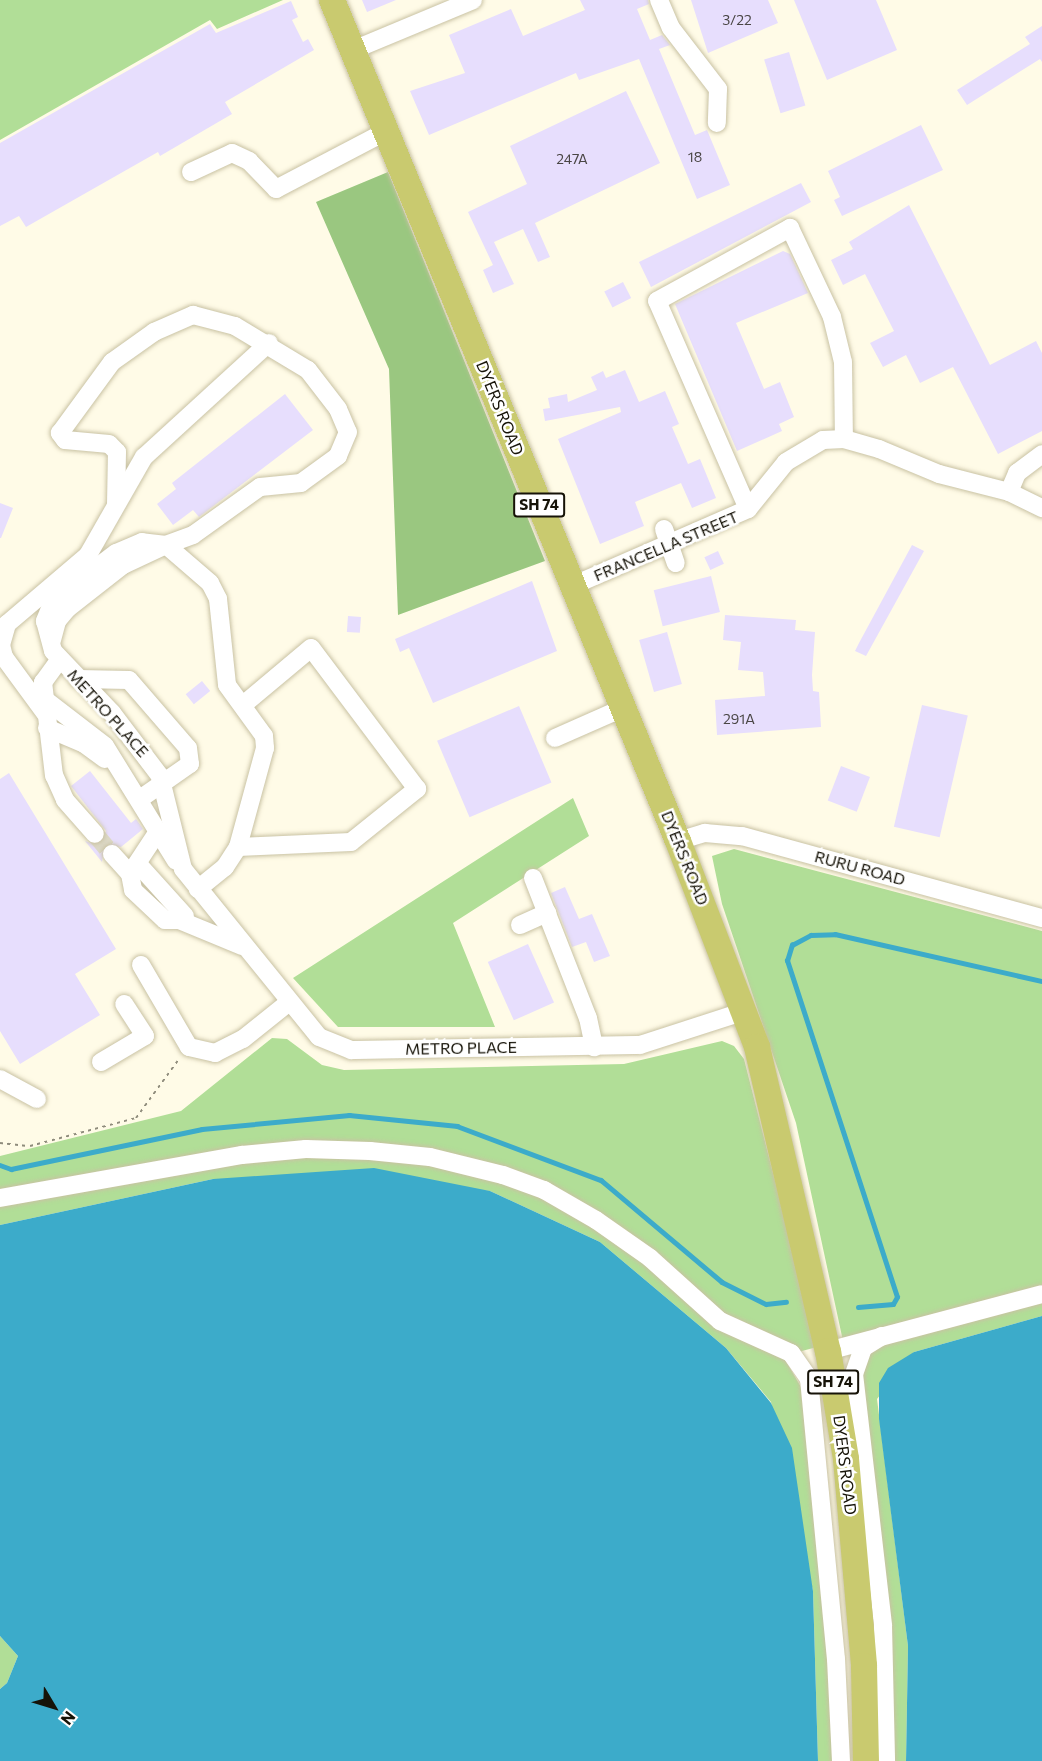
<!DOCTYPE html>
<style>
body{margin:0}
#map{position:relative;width:1042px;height:1761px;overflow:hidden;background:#fffbe7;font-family:Commissioner,sans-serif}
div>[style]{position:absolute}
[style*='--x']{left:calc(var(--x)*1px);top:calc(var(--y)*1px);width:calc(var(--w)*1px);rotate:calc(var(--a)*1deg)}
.green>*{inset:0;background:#b1de97}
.forest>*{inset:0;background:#9ac780}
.water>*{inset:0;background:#3cabca}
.stream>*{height:4.5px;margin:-2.25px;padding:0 2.25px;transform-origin:2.25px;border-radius:2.25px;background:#3cabca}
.building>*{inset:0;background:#e7defd;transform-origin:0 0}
.minor-tunnel>*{height:18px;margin-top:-9px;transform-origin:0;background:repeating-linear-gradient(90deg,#dcd8c6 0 18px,transparent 0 27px)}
.path>*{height:2px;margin-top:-1px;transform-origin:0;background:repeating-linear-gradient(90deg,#8f8c7c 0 3px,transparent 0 7.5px)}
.roads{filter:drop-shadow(0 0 2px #c9c2a3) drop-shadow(0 0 2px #c9c2a3)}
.minor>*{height:18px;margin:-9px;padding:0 9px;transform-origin:9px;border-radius:9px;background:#fff}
.highway>*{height:26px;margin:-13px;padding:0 13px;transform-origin:13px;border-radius:13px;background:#c9ca6f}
span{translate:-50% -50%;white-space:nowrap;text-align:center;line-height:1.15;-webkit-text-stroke:5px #fff;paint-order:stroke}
.number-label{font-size:14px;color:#4a4645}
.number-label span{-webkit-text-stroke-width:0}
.shield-label span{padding:2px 4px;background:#fff;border:2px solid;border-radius:4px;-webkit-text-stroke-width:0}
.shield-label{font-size:15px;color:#161308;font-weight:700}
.street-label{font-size:16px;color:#161308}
.north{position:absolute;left:24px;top:1677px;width:60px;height:60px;-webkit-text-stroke:4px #fff;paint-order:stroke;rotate:128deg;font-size:16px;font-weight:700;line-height:24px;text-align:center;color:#161308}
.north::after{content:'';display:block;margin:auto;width:21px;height:27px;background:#161308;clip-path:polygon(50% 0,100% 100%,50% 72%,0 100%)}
</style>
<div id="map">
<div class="green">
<i style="clip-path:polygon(0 0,283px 0,217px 29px,210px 20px,0 140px)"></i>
<i style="clip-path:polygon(573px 798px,589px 836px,453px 923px,495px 1027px,338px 1027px,293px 978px)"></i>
<i style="clip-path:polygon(734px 849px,1042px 931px,1042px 1316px,914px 1352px,877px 1399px,908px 1646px,906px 1761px,893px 1761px,859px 1367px,843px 1341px,796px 1123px,722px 904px,712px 856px)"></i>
<i style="clip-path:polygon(272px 1038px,287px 1039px,322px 1065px,344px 1070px,624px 1064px,722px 1041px,734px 1046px,744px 1059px,817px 1347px,783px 1356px,805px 1394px,836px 1761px,818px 1761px,813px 1591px,771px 1402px,726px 1348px,600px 1242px,490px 1191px,213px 1179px,0 1225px,0 1156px,181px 1111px)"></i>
<i style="clip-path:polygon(0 1636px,18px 1656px,7px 1683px,0 1689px)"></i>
</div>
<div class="forest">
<i style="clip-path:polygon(388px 172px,545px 561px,398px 615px,389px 369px,316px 202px)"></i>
</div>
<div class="water">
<i style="clip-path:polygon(374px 1168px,490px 1191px,600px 1242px,726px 1348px,771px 1403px,792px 1448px,813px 1591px,818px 1761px,0 1761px,0 1689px,7px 1683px,18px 1656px,0 1636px,0 1225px,213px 1179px)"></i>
<i style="clip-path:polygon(1042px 1316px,1042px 1761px,906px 1761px,908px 1646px,879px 1419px,879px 1383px,888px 1368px,914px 1352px)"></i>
</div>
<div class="stream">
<i style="--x:0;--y:1165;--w:12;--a:20"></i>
<i style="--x:11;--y:1169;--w:195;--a:-11.8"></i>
<i style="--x:202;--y:1129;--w:148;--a:-5.4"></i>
<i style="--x:349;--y:1115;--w:109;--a:5.8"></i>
<i style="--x:457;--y:1126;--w:154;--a:20.6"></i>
<i style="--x:601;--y:1180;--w:158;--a:40.1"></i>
<i style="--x:722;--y:1282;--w:49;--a:26.6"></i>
<i style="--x:766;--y:1304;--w:20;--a:-6"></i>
<i style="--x:858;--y:1307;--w:35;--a:-5"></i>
<i style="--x:893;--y:1304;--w:8;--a:-60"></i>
<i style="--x:897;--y:1297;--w:354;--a:-108.1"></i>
<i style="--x:787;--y:961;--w:17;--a:-73"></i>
<i style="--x:792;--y:945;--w:21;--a:-28"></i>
<i style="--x:811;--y:935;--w:24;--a:-2"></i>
<i style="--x:835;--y:934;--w:212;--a:12.8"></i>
</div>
<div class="building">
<i style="clip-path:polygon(362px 0,396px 0,367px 12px)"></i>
<i style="clip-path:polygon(580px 0,648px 0,649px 4px,637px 9px,650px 40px,662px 35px,670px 45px,659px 49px,695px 135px,707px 130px,730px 185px,697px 199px,639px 59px,579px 80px,576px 73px,429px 135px,410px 91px,465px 73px,449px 35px,511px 9px,523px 36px,585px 10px)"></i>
<i style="clip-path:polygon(691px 0,768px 0,778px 23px,708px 53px)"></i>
<i style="clip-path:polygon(794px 0,876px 0,897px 50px,827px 80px)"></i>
<i style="clip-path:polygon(291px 1px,298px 17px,292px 20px,303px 42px,308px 39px,314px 50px,225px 102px,232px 114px,160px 156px,158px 152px,26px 227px,19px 216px,0 226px,0 143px,210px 24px,216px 33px)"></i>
<i style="clip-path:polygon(1042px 26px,1042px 62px,1040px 59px,967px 105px,957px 90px,1030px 44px,1025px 37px)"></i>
<i style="left:789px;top:52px;width:56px;height:26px;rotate:73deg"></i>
<i style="clip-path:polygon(626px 91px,660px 163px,535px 223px,550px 257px,538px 262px,523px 229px,494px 242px,514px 284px,493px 293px,483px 270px,493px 265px,468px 212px,527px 184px,510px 146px)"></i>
<i style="clip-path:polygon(921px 125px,943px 170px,842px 216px,834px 200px,840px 197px,828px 171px)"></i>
<i style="clip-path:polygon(801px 183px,811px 202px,651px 287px,639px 262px)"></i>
<i style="clip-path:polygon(909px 205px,990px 365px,1036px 341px,1042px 353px,1042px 431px,998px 454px,953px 367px,920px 383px,906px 355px,883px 367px,870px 343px,894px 331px,865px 274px,843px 285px,831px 260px,853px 249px,849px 242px)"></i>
<i style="clip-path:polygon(783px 251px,790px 254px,808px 293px,736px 323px,764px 389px,780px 382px,794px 417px,779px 424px,782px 431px,737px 451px,675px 304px)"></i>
<i style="left:623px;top:282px;width:18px;height:21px;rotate:63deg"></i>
<i style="clip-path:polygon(625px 370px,639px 402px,665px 391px,679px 424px,672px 427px,688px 464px,700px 459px,716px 498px,692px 508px,681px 483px,635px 502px,644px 526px,600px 544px,558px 439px,621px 412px,620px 407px,545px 421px,543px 409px,550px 408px,548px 398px,567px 394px,568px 402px,597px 390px,591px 377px,603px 371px,606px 378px)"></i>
<i style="clip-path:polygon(285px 394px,313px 430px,199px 517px,193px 510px,173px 525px,157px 504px,176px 489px,172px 483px)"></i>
<i style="clip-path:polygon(0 503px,13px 508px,1px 538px,0 538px)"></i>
<i style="clip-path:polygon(912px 545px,924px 551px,866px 656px,855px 651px,859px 643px)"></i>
<i style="left:718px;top:551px;width:14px;height:15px;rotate:65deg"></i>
<i style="left:711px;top:576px;width:37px;height:59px;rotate:76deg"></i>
<i style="clip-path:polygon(532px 581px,557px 651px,433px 703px,409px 648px,400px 652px,395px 639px)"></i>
<i style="clip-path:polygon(725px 615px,796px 620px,795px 630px,815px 632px,812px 675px,813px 691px,819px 692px,821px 727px,717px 735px,715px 700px,765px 696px,763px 672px,738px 670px,741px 642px,723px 640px)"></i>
<i style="left:348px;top:616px;width:13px;height:16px;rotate:4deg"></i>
<i style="left:667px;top:632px;width:54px;height:29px;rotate:74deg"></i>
<i style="left:202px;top:681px;width:13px;height:21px;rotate:51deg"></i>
<i style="left:922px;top:705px;width:47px;height:125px;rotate:13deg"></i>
<i style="left:519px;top:706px;width:83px;height:89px;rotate:67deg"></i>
<i style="left:841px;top:766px;width:31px;height:37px;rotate:21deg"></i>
<i style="clip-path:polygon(90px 771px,131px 823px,136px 819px,143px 829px,121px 847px,105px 845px,102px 862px,85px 841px,98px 845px,106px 831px,71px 786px)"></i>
<i style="clip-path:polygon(9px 773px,116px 949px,75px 974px,100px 1015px,20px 1064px,0 1031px,0 779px)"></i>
<i style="clip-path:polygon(565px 887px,579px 919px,592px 914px,610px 956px,594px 962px,586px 942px,572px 947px,551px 893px)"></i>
<i style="left:528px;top:944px;width:64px;height:44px;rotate:66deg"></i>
</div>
<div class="minor-tunnel">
<i style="--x:95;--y:834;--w:26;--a:50"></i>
</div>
<div class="path">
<i style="--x:0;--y:1143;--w:30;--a:6"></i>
<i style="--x:30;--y:1146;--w:110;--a:-14.8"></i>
<i style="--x:136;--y:1118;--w:73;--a:-53.9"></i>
</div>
<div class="roads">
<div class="minor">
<i style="--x:659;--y:0;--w:30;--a:67"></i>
<i style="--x:671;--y:28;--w:77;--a:52.4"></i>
<i style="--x:718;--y:89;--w:34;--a:92"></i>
<i style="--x:353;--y:50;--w:130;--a:-22.6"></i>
<i style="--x:191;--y:172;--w:45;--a:-24.9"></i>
<i style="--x:232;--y:153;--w:19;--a:25"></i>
<i style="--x:249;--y:161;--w:39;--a:46"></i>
<i style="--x:276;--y:189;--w:125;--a:-27.6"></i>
<i style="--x:1009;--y:492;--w:21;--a:-67"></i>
<i style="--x:1017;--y:473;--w:31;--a:-37"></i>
<i style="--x:116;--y:504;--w:52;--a:-88.9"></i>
<i style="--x:117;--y:452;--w:11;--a:-135"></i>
<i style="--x:109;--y:444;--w:44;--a:-174.8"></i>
<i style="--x:65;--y:440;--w:9;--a:-126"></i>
<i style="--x:60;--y:433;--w:88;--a:-53.8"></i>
<i style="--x:112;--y:362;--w:52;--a:-35.5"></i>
<i style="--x:154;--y:332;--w:43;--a:-23.6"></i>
<i style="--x:193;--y:315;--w:43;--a:14.7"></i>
<i style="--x:235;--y:326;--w:85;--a:31.1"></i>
<i style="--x:308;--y:370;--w:49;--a:52.4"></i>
<i style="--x:338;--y:409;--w:25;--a:67"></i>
<i style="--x:348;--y:432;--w:26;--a:113"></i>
<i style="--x:338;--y:456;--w:46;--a:143.9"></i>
<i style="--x:301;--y:483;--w:41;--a:174.4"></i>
<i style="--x:260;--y:487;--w:82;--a:144.4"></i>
<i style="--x:193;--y:535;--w:29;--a:160"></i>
<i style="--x:166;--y:545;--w:24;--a:-173"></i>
<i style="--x:142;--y:542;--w:28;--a:157"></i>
<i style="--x:116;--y:553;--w:79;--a:142.7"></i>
<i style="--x:53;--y:601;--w:22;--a:112"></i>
<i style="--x:45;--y:621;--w:31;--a:75"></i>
<i style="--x:53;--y:651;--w:86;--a:46.4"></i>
<i style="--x:112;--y:713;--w:79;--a:52.7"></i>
<i style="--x:160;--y:776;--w:96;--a:76.1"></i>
<i style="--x:183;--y:869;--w:216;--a:51"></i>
<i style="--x:319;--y:1037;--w:35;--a:22"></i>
<i style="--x:351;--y:1050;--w:289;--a:-1"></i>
<i style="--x:640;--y:1045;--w:110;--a:-17.9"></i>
<i style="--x:748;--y:509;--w:227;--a:-113.6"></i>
<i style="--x:657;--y:301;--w:152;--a:-28.8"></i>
<i style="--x:790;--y:228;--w:98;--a:64.7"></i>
<i style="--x:832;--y:317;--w:46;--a:76.3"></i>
<i style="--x:843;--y:362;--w:77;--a:89.3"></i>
<i style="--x:664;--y:529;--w:36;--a:71"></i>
<i style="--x:166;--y:545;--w:58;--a:40.8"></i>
<i style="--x:210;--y:583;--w:18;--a:63"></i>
<i style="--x:218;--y:599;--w:86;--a:84"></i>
<i style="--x:227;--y:685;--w:63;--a:54"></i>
<i style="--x:264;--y:736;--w:12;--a:85"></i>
<i style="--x:265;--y:748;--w:103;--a:105.3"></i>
<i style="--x:238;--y:847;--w:24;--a:123"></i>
<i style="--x:225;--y:867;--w:35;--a:141"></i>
<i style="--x:572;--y:586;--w:192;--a:-23.6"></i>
<i style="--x:748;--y:509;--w:60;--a:-51"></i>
<i style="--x:786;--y:462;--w:43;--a:-30.7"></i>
<i style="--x:823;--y:440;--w:21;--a:-3"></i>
<i style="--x:844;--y:439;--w:36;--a:16"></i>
<i style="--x:879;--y:449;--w:65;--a:22.6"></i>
<i style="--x:939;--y:474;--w:72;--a:14.4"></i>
<i style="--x:1009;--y:492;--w:37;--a:26"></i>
<i style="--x:52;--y:640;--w:20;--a:-75"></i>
<i style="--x:57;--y:621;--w:16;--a:-50"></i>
<i style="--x:67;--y:609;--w:71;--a:-38.2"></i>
<i style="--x:123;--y:565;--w:47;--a:-24.9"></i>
<i style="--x:60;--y:659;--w:29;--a:126"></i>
<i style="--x:43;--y:682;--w:94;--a:83.3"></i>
<i style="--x:54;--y:775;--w:27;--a:66"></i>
<i style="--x:65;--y:800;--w:45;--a:48.6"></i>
<i style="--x:78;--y:679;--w:51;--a:1.1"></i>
<i style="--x:129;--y:680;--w:90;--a:49.1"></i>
<i style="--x:188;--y:748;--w:16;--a:83"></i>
<i style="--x:190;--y:764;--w:61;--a:145"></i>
<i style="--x:43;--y:698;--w:78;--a:37.7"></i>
<i style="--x:105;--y:746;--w:135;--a:58.3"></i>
<i style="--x:45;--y:713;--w:69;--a:-126.2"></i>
<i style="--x:4;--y:657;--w:12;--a:-104"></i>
<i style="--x:1;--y:645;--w:22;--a:-74"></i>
<i style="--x:7;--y:624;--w:106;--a:-40.4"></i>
<i style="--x:88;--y:555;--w:113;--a:-60.3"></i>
<i style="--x:144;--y:457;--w:169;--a:-42.4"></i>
<i style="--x:47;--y:728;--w:39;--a:23"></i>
<i style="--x:83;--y:743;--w:27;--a:36"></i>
<i style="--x:555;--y:738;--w:74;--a:-23.8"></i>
<i style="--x:157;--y:833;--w:49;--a:123.4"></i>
<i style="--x:130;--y:874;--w:16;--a:79"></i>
<i style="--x:133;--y:890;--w:44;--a:43.2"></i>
<i style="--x:165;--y:920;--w:14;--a:0"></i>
<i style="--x:179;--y:920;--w:68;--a:22.4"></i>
<i style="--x:678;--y:841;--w:28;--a:-17"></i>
<i style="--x:705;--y:833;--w:37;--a:5"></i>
<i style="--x:742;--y:836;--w:311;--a:15.3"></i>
<i style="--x:238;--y:847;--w:113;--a:-2.5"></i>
<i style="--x:351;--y:842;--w:85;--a:-38.8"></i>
<i style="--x:417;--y:789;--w:176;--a:-126.9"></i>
<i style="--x:311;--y:648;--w:89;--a:140"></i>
<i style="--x:112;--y:854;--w:27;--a:48"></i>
<i style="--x:138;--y:864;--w:70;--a:47.9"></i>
<i style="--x:533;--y:878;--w:150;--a:68.6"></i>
<i style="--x:588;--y:1018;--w:30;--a:78"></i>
<i style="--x:520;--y:925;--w:30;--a:-24"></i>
<i style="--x:141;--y:965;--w:95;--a:59.7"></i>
<i style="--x:189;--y:1047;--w:27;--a:13"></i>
<i style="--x:215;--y:1053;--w:31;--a:-27"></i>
<i style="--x:243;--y:1039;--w:58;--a:-38.7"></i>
<i style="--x:101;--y:1062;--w:51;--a:-30.6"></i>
<i style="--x:145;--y:1036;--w:38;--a:-123"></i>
<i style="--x:0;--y:1079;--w:42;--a:28.4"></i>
<i style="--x:0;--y:1198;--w:246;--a:-10.1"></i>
<i style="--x:242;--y:1155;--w:64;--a:-5.4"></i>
<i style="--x:306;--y:1149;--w:64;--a:1.8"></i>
<i style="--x:370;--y:1151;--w:60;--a:5.7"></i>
<i style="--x:430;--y:1157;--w:75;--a:13.9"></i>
<i style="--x:503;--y:1175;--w:44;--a:20.1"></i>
<i style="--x:544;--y:1190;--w:60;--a:30"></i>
<i style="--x:596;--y:1220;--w:66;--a:35.1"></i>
<i style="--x:650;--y:1258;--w:94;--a:42"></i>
<i style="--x:720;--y:1321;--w:78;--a:24.3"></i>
<i style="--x:791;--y:1353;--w:32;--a:55"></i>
<i style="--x:809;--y:1379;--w:281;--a:84.5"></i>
<i style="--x:836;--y:1659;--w:102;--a:87.2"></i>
<i style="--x:882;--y:1336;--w:22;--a:148"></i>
<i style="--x:863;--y:1348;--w:28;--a:109"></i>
<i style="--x:854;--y:1374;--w:254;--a:83.4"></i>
<i style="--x:883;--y:1626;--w:135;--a:88.7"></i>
<i style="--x:828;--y:1351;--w:221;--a:-14.9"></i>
</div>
<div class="highway">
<i style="--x:332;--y:0;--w:909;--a:67.64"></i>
<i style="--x:678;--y:841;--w:221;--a:69"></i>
<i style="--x:757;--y:1047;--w:312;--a:76.9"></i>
<i style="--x:828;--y:1351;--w:109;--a:80.5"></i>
<i style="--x:846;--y:1459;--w:208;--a:85"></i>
<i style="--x:864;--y:1666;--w:95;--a:88.8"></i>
</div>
</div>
<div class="number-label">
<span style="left:737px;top:20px">3/22</span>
<span style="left:695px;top:157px">18</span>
<span style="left:572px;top:159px">247A</span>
<span style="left:739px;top:719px">291A</span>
</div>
<div class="shield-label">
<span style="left:539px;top:505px">SH 74</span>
<span style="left:833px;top:1382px">SH 74</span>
</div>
<div class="street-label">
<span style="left:500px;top:408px;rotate:68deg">DYERS ROAD</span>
<span style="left:666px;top:546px;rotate:-23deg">FRANCELLA STREET</span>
<span style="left:108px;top:713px;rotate:48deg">METRO PLACE</span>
<span style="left:685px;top:858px;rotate:68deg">DYERS ROAD</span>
<span style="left:860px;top:868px;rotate:15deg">RURU ROAD</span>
<span style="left:461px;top:1048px;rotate:-1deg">METRO PLACE</span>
<span style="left:845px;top:1465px;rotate:83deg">DYERS ROAD</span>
</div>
<div class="north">N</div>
</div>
